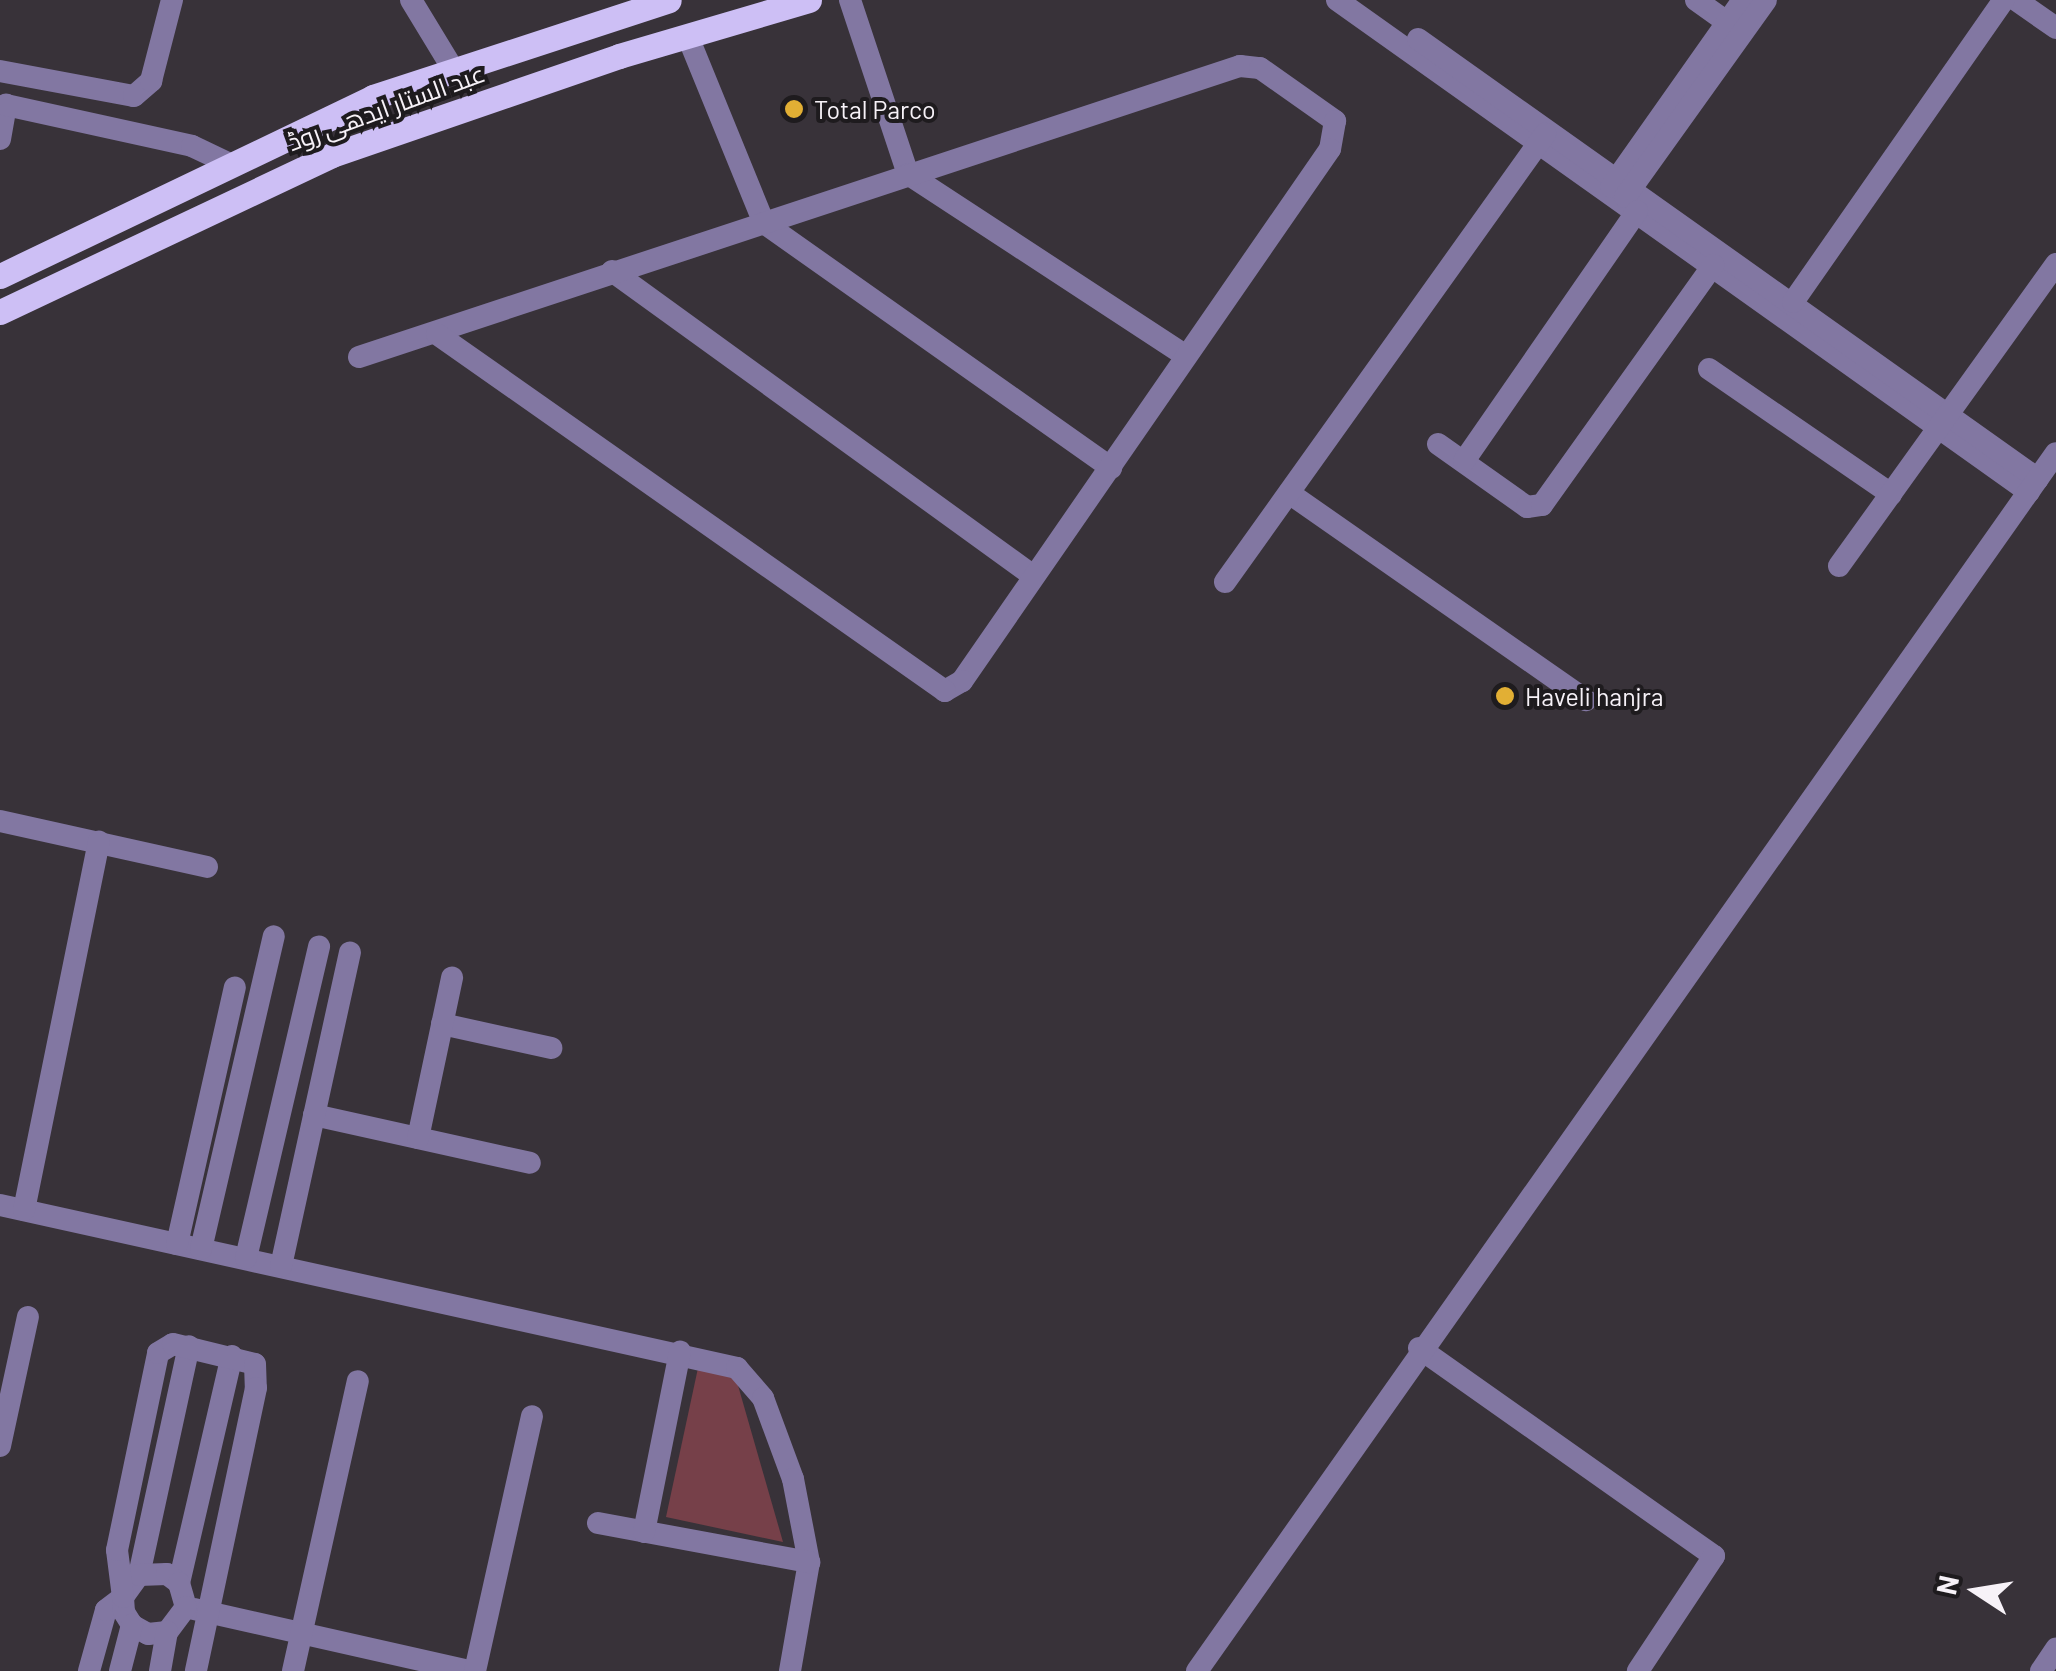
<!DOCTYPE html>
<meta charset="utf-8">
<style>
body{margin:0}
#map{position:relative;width:2056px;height:1671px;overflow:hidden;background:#383239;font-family:Barlow,Cairo,sans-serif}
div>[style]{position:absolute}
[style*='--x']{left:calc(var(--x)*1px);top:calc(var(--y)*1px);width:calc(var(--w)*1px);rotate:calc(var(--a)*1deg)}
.green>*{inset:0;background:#764049}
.minor>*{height:22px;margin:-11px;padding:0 11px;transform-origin:11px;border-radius:11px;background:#8277a2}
.major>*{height:25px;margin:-12.5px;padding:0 12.5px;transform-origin:12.5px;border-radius:12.5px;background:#cdbff5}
.dots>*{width:28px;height:28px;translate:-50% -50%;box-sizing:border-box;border:5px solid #1e1b1e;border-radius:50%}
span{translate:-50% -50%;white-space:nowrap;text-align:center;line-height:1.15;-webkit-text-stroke:8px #1e1b1e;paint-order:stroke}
.street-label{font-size:25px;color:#f7f2f8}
.poi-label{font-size:25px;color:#f7f2f8}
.left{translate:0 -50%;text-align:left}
.north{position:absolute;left:1926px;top:1541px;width:100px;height:100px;-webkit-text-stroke:8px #1e1b1e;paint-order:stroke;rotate:282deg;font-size:28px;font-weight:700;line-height:40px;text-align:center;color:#f7f2f8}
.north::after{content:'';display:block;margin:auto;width:35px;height:45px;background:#f7f2f8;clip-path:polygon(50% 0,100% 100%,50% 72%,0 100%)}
</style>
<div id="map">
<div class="green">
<i style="clip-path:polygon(698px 1368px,735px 1375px,783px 1542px,666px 1517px)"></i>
</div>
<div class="minor">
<i style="--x:411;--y:0;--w:81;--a:58.7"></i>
<i style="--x:850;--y:0;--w:183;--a:71.6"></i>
<i style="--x:908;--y:174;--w:331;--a:33.2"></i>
<i style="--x:1337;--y:0;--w:849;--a:35.41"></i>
<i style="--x:1696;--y:0;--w:52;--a:35.5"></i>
<i style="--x:2016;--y:0;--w:49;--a:35"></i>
<i style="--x:688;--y:37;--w:201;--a:67.8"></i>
<i style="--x:764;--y:223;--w:425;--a:35.2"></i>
<i style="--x:1418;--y:39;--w:760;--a:35.36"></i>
<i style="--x:0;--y:71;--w:136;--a:10.6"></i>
<i style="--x:134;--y:96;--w:23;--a:-41"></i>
<i style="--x:151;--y:81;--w:84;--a:-75.5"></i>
<i style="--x:0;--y:139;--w:35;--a:-80"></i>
<i style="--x:6;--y:105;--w:190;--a:12.4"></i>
<i style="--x:192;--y:146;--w:44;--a:25.4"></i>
<i style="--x:1611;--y:187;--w:229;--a:-54.8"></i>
<i style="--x:1625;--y:197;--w:242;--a:-54.4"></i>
<i style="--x:612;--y:271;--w:518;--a:35.9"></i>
<i style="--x:1793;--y:302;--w:368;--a:-55.1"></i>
<i style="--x:359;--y:357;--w:928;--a:-18.28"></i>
<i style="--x:1240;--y:66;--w:20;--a:6"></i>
<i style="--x:1260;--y:68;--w:92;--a:35.2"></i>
<i style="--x:1335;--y:121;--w:28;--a:100"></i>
<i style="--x:1330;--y:149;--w:647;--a:124.67"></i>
<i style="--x:962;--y:681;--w:20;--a:150"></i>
<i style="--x:945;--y:691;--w:621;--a:-144.9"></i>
<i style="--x:1709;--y:369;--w:221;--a:34.5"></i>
<i style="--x:1438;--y:444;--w:109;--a:35.3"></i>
<i style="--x:1527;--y:507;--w:15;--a:-8"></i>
<i style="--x:1542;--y:505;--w:295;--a:-54.5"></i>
<i style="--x:1464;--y:461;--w:304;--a:-55.3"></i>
<i style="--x:1289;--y:493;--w:362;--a:34.9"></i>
<i style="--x:1839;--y:566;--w:372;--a:-54.3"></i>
<i style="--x:1225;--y:582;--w:551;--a:-54.46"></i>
<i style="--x:0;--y:821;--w:212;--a:12.5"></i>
<i style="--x:442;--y:1024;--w:112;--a:12.4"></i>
<i style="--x:314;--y:1115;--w:221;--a:12.5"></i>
<i style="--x:418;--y:1138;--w:164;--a:-78"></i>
<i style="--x:0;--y:1205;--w:755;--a:12.47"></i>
<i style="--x:737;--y:1368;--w:40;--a:49"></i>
<i style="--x:763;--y:1398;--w:86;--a:69.7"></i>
<i style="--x:793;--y:1479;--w:85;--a:79.1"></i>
<i style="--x:809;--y:1562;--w:111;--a:99.9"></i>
<i style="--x:24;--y:1210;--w:376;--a:-78.5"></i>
<i style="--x:177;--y:1244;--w:263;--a:-77.3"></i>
<i style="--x:201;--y:1249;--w:321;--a:-76.9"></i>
<i style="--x:246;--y:1258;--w:320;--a:-76.8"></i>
<i style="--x:281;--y:1266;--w:321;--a:-77.6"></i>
<i style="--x:1419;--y:1348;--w:361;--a:35.2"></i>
<i style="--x:1714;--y:1556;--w:138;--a:123.5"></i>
<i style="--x:0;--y:1446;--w:132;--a:-77.8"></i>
<i style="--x:598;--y:1523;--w:215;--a:10.5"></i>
<i style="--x:644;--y:1532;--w:184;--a:-78.7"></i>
<i style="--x:139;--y:1575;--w:234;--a:-77.7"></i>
<i style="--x:179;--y:1583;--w:233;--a:-76.9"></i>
<i style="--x:194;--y:1609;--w:282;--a:12.7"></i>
<i style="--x:89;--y:1671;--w:63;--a:-74.4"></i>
<i style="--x:106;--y:1610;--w:21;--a:-37"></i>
<i style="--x:123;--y:1597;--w:27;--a:-54"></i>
<i style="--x:139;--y:1575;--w:28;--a:-2"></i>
<i style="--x:167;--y:1574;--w:15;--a:37"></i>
<i style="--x:179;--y:1583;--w:25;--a:74"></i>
<i style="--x:186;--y:1607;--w:31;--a:127"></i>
<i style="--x:167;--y:1632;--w:19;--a:174"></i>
<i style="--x:148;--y:1634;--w:18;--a:-151"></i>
<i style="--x:132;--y:1625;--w:15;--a:-122"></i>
<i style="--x:124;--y:1612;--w:15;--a:-94"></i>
<i style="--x:123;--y:1597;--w:47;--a:-97.3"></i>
<i style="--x:117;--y:1550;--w:201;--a:-78.2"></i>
<i style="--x:158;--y:1353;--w:17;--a:-31"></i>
<i style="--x:173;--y:1344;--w:84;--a:13.7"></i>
<i style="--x:255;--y:1364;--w:24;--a:88"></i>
<i style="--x:256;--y:1388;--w:289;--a:102"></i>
<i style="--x:120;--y:1671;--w:48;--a:-75.4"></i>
<i style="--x:160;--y:1671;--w:40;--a:-80"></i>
<i style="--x:293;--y:1671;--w:297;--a:-77.4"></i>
<i style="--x:475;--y:1671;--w:261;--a:-77.4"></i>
<i style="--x:1197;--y:1671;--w:1490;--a:-54.81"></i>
<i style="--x:2041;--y:1671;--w:27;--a:-56"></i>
</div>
<div class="major">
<i style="--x:0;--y:276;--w:414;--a:-25.6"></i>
<i style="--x:373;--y:97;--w:311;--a:-18.1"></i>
<i style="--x:0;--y:312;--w:367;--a:-25.3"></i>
<i style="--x:332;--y:155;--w:304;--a:-19"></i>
<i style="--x:619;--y:56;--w:198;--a:-16.4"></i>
</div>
<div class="dots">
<i style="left:794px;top:109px;background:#e2af34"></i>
<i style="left:1505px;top:696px;background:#e2af34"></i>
</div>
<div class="street-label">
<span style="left:386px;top:107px;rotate:-20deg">عبد الستار ایدھی روڈ</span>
</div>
<div class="poi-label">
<span class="left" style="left:814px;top:109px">Total Parco</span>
<span class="left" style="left:1525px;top:696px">Haveli hanjra</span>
</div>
<div class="north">N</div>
</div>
